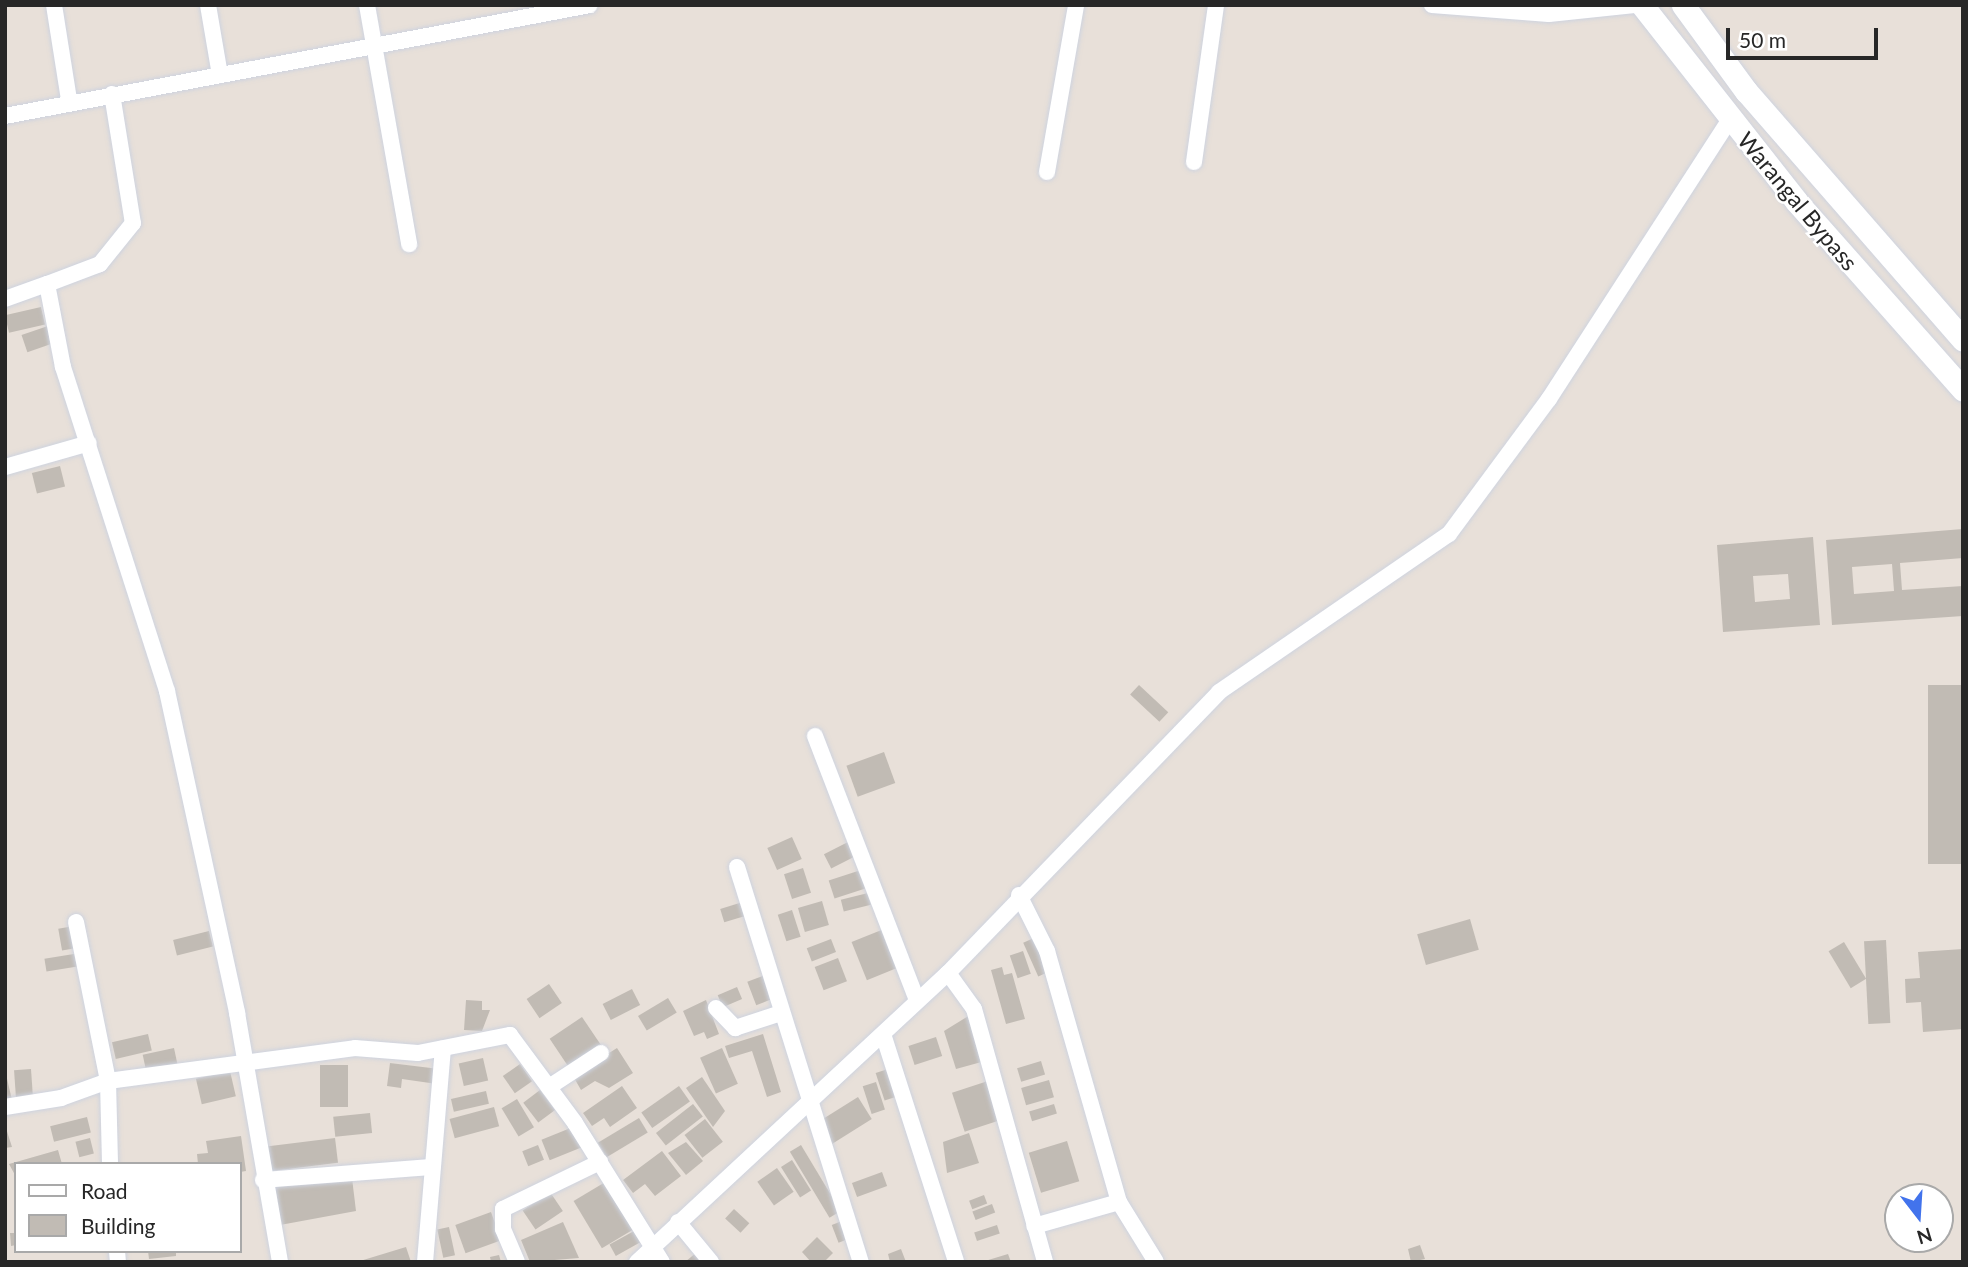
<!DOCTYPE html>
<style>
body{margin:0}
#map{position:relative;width:1968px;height:1267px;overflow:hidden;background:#e8e0d9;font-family:Lato,sans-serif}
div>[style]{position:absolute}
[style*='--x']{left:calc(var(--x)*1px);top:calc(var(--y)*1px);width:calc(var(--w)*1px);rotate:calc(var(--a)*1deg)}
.building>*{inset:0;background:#c1bbb4;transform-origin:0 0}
.roads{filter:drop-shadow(0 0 2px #ced3df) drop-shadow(0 0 2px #ced3df)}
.minor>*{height:16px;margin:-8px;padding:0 8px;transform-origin:8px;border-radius:8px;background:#fff}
.secondary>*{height:23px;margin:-11.5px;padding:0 11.5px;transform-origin:11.5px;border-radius:11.5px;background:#fff}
span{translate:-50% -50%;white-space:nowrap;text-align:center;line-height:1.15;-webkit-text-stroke:5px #fff;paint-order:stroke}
.street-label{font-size:23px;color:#272727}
.frame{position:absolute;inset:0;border:7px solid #272727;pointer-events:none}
.legend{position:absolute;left:14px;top:1162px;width:228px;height:91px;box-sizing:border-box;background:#fff;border:2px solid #a9a9a9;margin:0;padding:9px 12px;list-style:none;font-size:21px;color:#272727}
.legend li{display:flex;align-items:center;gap:14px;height:35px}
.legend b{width:35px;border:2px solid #a9a9a9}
.north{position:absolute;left:1884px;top:1183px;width:70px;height:70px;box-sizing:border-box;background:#fff;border:2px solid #a9a9a9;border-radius:50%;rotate:163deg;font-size:19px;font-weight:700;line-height:28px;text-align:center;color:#272727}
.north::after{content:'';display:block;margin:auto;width:24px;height:32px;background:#4273ec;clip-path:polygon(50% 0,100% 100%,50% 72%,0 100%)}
.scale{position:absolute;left:1726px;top:28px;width:152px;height:32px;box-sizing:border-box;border:4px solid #272727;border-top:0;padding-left:9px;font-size:21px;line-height:24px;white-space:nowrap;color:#272727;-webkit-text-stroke:5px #fff;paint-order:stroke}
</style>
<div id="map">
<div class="building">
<i style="left:41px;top:307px;width:18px;height:37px;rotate:77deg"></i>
<i style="left:48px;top:326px;width:18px;height:28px;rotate:71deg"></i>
<i style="left:60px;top:466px;width:21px;height:29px;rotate:76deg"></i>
<i style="clip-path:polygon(evenodd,1963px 529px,1963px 558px,1900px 563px,1902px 590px,1963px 586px,1963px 616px,1832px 625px,1826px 540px,1963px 529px,1892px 564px,1894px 591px,1854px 594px,1852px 567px,1892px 564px)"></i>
<i style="clip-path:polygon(evenodd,1813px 537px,1820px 625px,1723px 632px,1717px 545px,1813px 537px,1788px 574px,1790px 599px,1755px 602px,1753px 576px,1788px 574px)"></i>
<i style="left:1139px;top:685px;width:40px;height:13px;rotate:43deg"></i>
<i style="left:1928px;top:685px;width:35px;height:179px"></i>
<i style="left:884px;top:752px;width:33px;height:40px;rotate:70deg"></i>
<i style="left:792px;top:837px;width:24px;height:27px;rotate:66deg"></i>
<i style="left:848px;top:842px;width:16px;height:27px;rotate:63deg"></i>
<i style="left:803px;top:868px;width:26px;height:20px;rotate:72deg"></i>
<i style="left:861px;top:870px;width:19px;height:34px;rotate:72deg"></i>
<i style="left:868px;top:893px;width:12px;height:28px;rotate:76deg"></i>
<i style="left:746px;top:901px;width:14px;height:27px;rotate:73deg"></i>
<i style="left:822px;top:901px;width:25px;height:25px;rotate:74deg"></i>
<i style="left:792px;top:910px;width:28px;height:15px;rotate:72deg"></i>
<i style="left:1470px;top:919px;width:32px;height:55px;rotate:74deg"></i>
<i style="left:74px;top:926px;width:22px;height:16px;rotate:80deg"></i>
<i style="left:884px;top:929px;width:41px;height:35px;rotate:68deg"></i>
<i style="left:209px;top:931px;width:16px;height:37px;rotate:76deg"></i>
<i style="left:1036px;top:937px;width:37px;height:14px;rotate:66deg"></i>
<i style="left:831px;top:939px;width:14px;height:26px;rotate:69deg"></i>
<i style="left:1886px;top:940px;width:83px;height:22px;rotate:87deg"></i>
<i style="left:1844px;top:942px;width:43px;height:18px;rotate:59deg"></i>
<i style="clip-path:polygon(1963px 949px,1963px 1029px,1923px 1032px,1921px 1002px,1906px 1003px,1905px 979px,1920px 978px,1918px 952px)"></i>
<i style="left:1023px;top:951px;width:24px;height:14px;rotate:71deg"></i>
<i style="left:80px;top:953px;width:13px;height:36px;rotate:81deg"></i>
<i style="left:838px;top:958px;width:25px;height:25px;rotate:69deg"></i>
<i style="clip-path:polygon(1002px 967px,1004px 975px,1012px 973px,1025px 1019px,1006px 1024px,991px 970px)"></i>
<i style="left:765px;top:975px;width:25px;height:19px;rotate:69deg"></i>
<i style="left:549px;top:984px;width:23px;height:27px;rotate:56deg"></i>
<i style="left:737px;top:987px;width:13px;height:21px;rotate:67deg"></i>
<i style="left:632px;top:989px;width:18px;height:33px;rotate:63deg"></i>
<i style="left:668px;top:998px;width:17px;height:35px;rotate:59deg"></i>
<i style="clip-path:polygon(466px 1000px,482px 1001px,482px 1010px,490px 1010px,482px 1031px,464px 1030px)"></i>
<i style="clip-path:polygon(706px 1000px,719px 1034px,707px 1039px,704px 1032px,694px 1036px,683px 1011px)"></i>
<i style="clip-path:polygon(970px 1015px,985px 1061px,956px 1069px,944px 1031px)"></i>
<i style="left:582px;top:1017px;width:36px;height:39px;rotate:56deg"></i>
<i style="left:148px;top:1034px;width:17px;height:37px;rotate:77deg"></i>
<i style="clip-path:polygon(763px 1034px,781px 1092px,767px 1097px,752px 1051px,729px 1058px,725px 1046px)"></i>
<i style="left:936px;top:1037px;width:20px;height:29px;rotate:72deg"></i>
<i style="left:174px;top:1048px;width:19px;height:32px;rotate:78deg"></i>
<i style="clip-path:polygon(617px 1048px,633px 1073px,609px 1088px,595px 1081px,581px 1090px,573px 1076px)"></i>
<i style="left:722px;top:1048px;width:39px;height:24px;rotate:66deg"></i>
<i style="left:483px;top:1058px;width:23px;height:25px;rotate:77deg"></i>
<i style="left:1041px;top:1061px;width:14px;height:25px;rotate:73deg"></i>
<i style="clip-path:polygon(390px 1063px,439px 1069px,437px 1084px,402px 1079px,401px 1088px,387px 1086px)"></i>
<i style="left:520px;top:1064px;width:21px;height:21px;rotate:55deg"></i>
<i style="left:320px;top:1065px;width:28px;height:42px"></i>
<i style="left:31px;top:1069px;width:29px;height:17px;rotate:86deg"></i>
<i style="left:888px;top:1069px;width:29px;height:13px;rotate:72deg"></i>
<i style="clip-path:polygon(5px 1070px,12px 1100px,5px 1101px)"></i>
<i style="left:230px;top:1071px;width:26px;height:35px;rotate:77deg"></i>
<i style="clip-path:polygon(702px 1077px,725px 1111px,713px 1127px,686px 1088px)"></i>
<i style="left:991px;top:1080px;width:41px;height:41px;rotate:72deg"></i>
<i style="left:1049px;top:1080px;width:18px;height:29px;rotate:74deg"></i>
<i style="left:876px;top:1082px;width:29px;height:14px;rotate:72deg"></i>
<i style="clip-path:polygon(622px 1086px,637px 1108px,610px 1127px,604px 1118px,592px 1126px,583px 1113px)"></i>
<i style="left:679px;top:1086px;width:19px;height:46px;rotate:55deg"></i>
<i style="left:540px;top:1090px;width:25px;height:21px;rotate:53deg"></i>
<i style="left:486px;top:1091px;width:13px;height:36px;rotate:77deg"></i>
<i style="left:858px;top:1097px;width:26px;height:47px;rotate:58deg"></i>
<i style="left:517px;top:1099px;width:33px;height:18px;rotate:59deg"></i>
<i style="left:693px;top:1104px;width:16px;height:47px;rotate:52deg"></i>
<i style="left:1054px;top:1104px;width:10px;height:26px;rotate:73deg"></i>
<i style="left:494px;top:1107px;width:20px;height:46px;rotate:75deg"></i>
<i style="left:370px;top:1113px;width:20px;height:37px;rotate:84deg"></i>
<i style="left:87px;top:1117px;width:16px;height:38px;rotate:76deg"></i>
<i style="left:639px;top:1118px;width:17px;height:48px;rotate:59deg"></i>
<i style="left:705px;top:1119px;width:29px;height:26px;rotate:52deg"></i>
<i style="clip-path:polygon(5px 1125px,12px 1147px,5px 1148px)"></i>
<i style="left:573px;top:1127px;width:22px;height:34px;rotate:68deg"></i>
<i style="clip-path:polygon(969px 1133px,979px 1163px,947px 1173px,943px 1142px)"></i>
<i style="clip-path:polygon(241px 1136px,246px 1171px,240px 1172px,240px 1164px,198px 1164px,197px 1154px,208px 1153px,206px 1141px)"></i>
<i style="left:90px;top:1138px;width:16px;height:15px;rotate:76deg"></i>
<i style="left:335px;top:1138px;width:25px;height:69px;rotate:83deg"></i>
<i style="left:1067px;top:1141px;width:42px;height:40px;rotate:73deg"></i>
<i style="clip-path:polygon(686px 1142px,703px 1161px,686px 1175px,668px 1153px)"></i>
<i style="left:538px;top:1145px;width:16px;height:17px;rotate:68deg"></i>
<i style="left:801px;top:1145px;width:77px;height:13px;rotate:59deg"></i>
<i style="clip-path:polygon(58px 1150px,62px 1164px,16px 1164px,15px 1175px,9px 1164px)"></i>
<i style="clip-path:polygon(662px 1151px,681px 1176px,655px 1196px,645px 1184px,633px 1193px,623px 1180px)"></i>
<i style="left:792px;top:1160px;width:36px;height:13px;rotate:58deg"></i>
<i style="left:777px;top:1168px;width:29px;height:24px;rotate:55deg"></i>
<i style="left:882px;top:1172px;width:15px;height:32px;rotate:70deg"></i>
<i style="clip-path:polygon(352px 1178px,356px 1211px,280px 1225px,275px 1186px)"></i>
<i style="left:607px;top:1181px;width:55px;height:39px;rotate:59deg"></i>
<i style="left:550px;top:1192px;width:23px;height:33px;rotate:56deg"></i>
<i style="left:984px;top:1195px;width:9px;height:16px;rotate:69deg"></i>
<i style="left:992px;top:1204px;width:9px;height:21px;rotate:69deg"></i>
<i style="left:734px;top:1209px;width:21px;height:13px;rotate:43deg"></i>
<i style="left:491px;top:1212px;width:30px;height:38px;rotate:70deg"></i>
<i style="left:842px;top:1221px;width:19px;height:11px;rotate:69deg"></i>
<i style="clip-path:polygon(563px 1222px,579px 1258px,530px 1262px,521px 1240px)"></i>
<i style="left:997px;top:1225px;width:9px;height:24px;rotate:72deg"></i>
<i style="left:449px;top:1227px;width:29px;height:12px;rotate:78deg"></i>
<i style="left:634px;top:1231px;width:13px;height:28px;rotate:61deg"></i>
<i style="clip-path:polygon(10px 1233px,16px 1233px,16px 1245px,11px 1246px)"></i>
<i style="clip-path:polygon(817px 1237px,833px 1253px,824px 1262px,811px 1262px,802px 1252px)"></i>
<i style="clip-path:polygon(1420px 1245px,1425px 1259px,1411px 1262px,1408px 1249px)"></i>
<i style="clip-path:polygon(406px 1247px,411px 1262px,360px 1262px,360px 1261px)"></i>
<i style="clip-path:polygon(901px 1249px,906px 1262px,890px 1262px,888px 1254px)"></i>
<i style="clip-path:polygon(148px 1251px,176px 1251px,176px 1256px,149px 1259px)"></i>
<i style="clip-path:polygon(697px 1252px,705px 1262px,685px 1262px)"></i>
<i style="clip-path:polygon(1008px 1254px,1011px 1262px,985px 1262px,985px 1261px)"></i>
<i style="clip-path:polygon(499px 1255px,501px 1262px,491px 1262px,490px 1257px)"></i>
</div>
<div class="roads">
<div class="minor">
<i style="--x:54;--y:5;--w:96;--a:81"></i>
<i style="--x:208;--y:5;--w:71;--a:80.3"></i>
<i style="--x:367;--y:5;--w:243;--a:80"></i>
<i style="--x:1432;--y:5;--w:117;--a:4.4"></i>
<i style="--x:1549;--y:14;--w:86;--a:-6"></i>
<i style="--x:112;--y:94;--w:131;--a:80.8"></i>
<i style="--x:133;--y:223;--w:53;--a:128.8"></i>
<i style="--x:100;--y:264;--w:57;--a:159.3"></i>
<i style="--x:47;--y:284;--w:85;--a:79.1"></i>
<i style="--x:63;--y:367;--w:340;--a:72.2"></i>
<i style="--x:167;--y:691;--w:330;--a:77.7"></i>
<i style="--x:237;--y:1013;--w:253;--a:80.2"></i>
<i style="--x:5;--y:116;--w:595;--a:-10.74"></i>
<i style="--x:1194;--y:162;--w:159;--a:-82"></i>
<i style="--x:1047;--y:172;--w:169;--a:-80.1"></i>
<i style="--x:5;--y:299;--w:45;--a:-19.7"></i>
<i style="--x:5;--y:467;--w:87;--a:-15.9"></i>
<i style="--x:815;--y:736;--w:283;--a:68.9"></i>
<i style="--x:737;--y:867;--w:414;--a:72.6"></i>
<i style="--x:1019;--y:895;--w:63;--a:63.4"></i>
<i style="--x:1047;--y:951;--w:261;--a:74"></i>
<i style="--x:1119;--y:1202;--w:88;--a:164.2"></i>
<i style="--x:76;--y:922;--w:162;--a:78.6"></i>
<i style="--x:108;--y:1081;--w:83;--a:88.6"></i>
<i style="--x:948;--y:973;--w:44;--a:54.2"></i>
<i style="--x:974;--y:1009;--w:263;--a:74.3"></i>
<i style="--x:716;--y:1008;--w:28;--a:46"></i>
<i style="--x:735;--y:1028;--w:48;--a:-18.1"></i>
<i style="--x:883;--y:1034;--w:239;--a:72.2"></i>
<i style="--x:549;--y:1087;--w:62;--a:-33.2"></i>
<i style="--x:5;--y:1107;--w:57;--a:-9.1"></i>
<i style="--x:61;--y:1098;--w:50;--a:-19.9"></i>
<i style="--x:108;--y:1081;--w:249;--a:-7.6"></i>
<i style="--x:355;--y:1048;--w:63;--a:4.5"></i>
<i style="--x:418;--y:1053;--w:94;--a:-11.1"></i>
<i style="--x:510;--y:1035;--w:109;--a:53.5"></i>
<i style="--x:575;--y:1123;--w:164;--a:58"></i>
<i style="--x:263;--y:1180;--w:170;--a:-4.4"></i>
<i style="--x:1119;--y:1202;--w:70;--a:58.3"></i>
<i style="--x:678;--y:1222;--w:52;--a:50.5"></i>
<i style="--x:117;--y:1251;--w:11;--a:85"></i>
<i style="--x:425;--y:1262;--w:214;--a:-85.2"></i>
<i style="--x:517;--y:1262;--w:36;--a:-113"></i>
<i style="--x:503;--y:1229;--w:20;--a:-90"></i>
<i style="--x:503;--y:1209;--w:108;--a:-25.9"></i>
<i style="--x:637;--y:1262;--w:425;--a:-42.9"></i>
<i style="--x:948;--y:973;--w:390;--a:-46"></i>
<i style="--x:1219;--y:692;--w:279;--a:-34.5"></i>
<i style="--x:1449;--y:534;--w:168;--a:-53.5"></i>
<i style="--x:1549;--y:399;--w:333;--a:-57.1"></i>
</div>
<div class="secondary">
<i style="--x:1642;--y:5;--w:249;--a:51.8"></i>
<i style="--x:1796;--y:201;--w:252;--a:48.5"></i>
<i style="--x:1683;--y:5;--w:107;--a:53.8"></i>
<i style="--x:1746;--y:91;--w:330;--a:48.9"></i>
</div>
</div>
<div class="street-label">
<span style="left:1798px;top:201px;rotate:50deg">Warangal Bypass</span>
</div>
<div class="frame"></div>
<ul class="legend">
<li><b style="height:9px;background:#fff"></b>Road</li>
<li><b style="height:19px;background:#c1bbb4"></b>Building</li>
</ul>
<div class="north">N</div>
<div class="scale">50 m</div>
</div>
